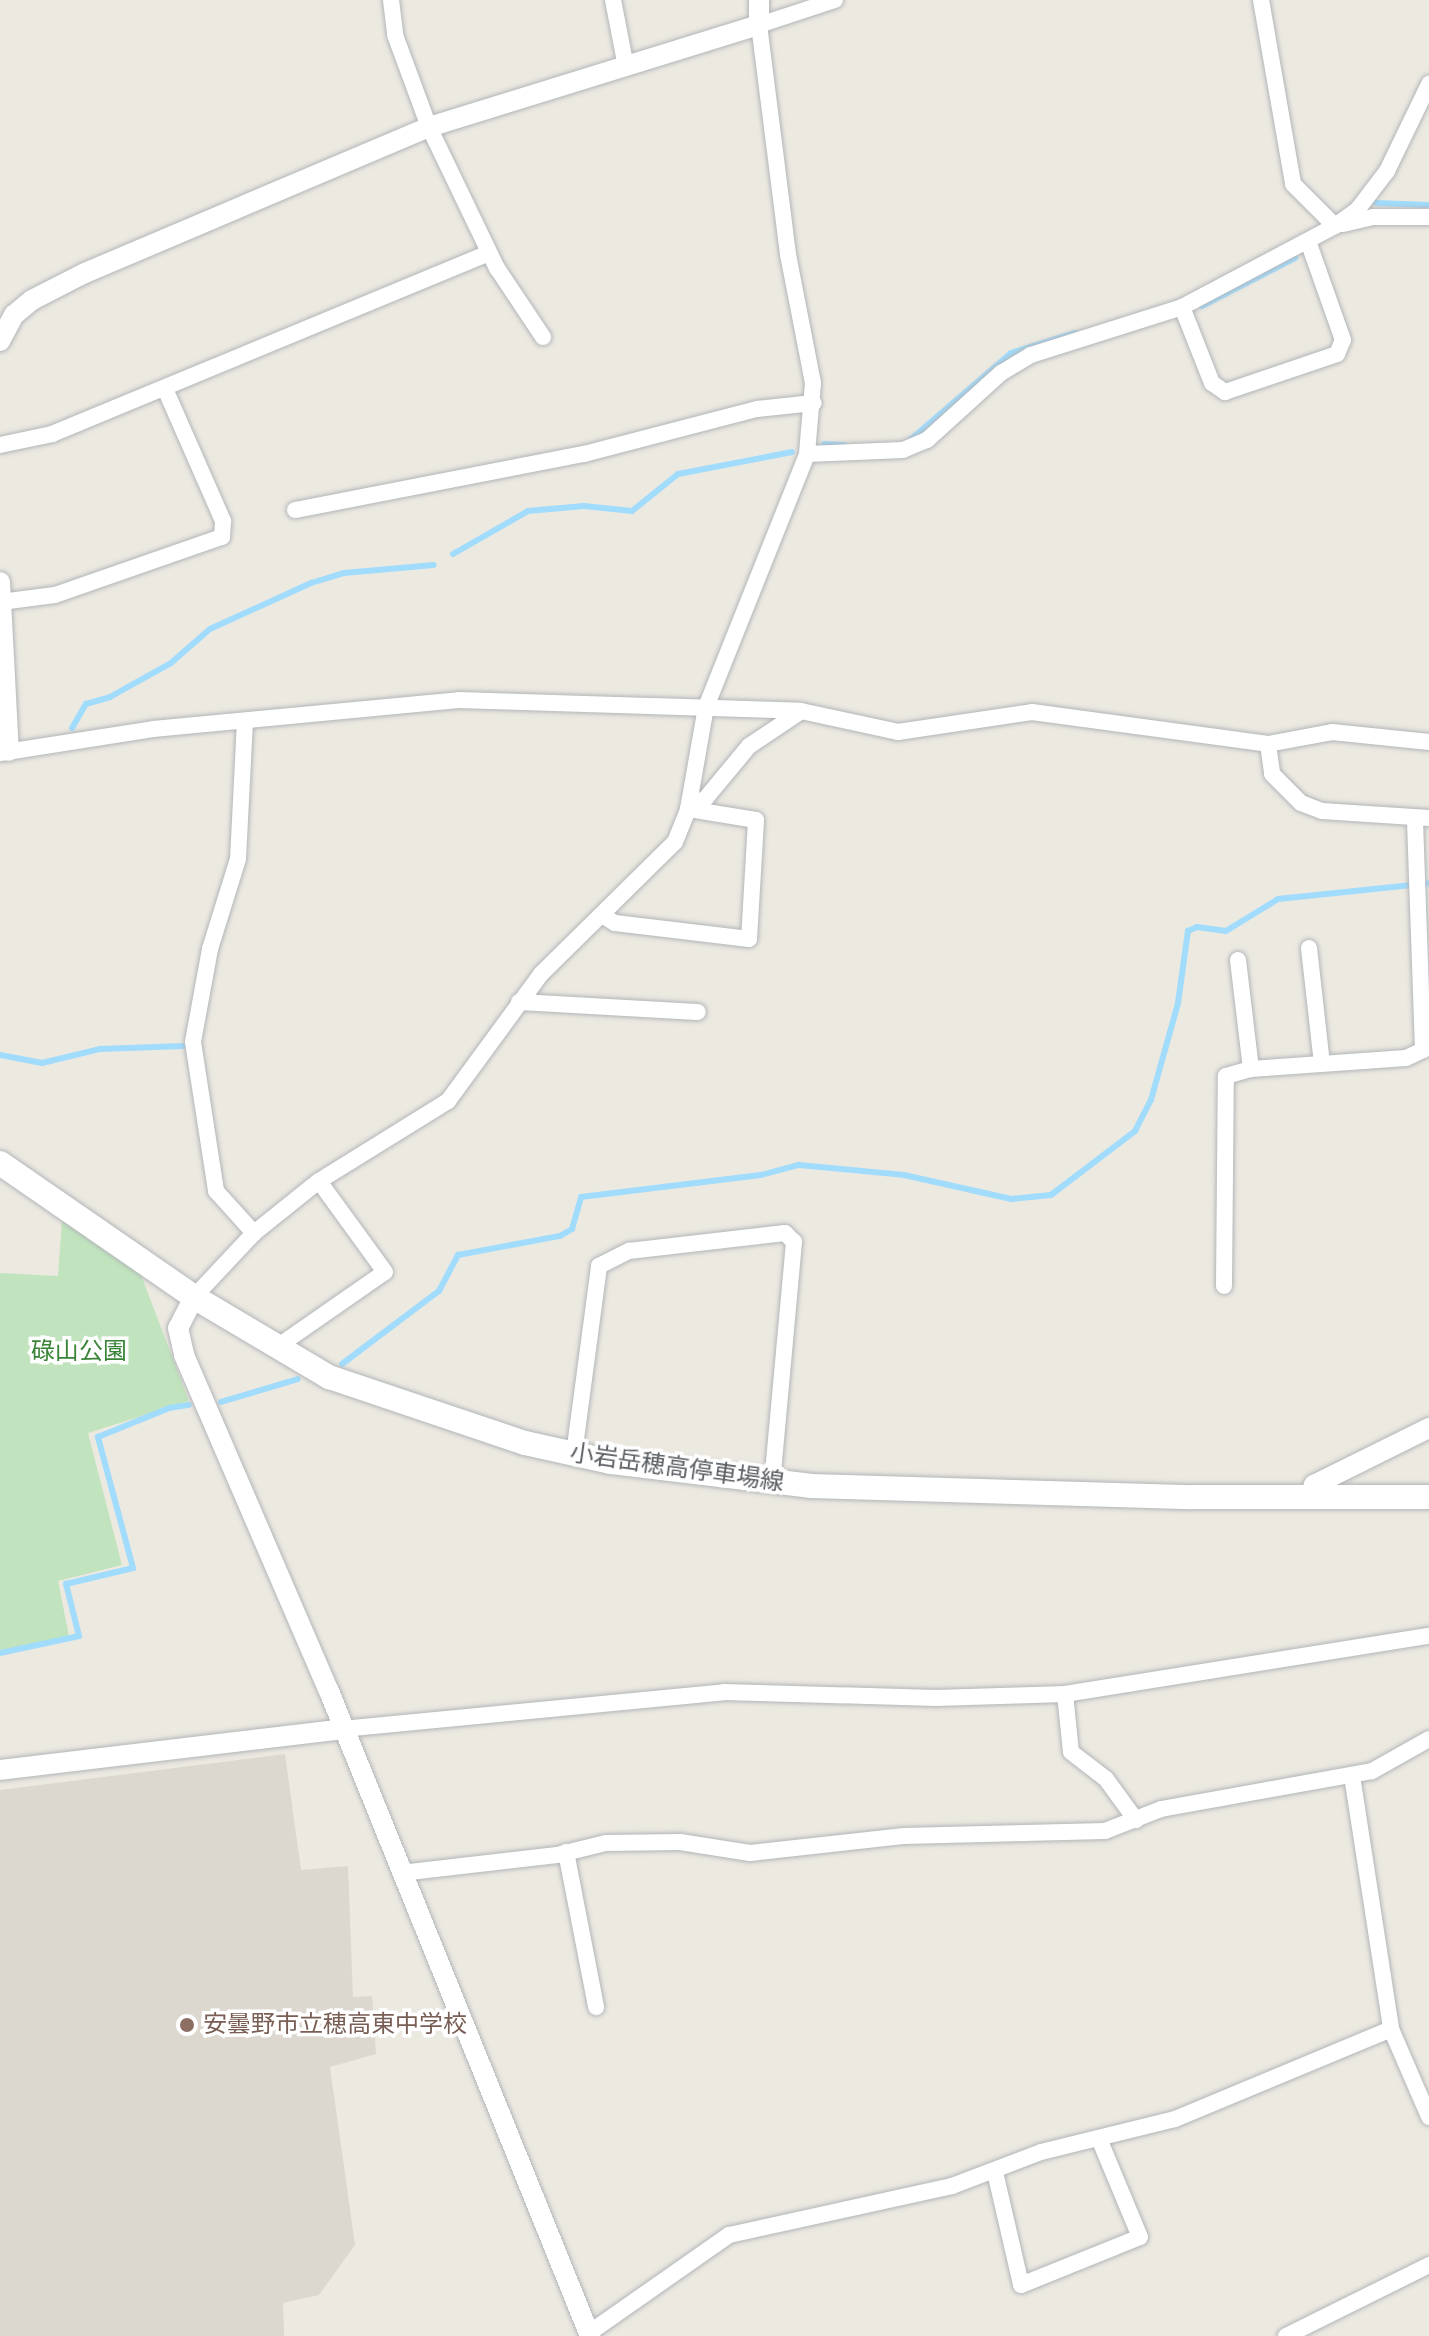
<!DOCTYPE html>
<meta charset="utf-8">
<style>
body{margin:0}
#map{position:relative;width:1429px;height:2336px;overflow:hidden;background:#ece9e1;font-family:"Nunito Sans","Noto Sans JP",sans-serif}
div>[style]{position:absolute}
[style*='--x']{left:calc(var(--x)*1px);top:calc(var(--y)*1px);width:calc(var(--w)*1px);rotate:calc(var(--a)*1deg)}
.education>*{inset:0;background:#dcd8cf}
.green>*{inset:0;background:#c1e4be}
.stream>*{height:6px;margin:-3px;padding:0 3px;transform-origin:3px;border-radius:3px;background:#a1dcfd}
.roads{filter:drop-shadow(0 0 2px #b2b5b9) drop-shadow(0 0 2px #b2b5b9)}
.minor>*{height:16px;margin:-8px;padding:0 8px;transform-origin:8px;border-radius:8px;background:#fff}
.tertiary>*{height:20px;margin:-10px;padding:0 10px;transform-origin:10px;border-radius:10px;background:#fff}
.secondary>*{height:24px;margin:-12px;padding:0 12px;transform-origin:12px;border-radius:12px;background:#fff}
.dots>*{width:22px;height:22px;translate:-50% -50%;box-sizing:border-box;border:4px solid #fff;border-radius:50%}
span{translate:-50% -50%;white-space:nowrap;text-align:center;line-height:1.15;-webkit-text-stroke:7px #fff;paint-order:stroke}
.park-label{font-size:24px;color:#398437}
.street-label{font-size:24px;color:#5a5e62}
.education-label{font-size:24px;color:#785e54}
.left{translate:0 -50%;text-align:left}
</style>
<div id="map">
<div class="education">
<i style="clip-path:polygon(285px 1754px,301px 1870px,348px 1866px,353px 1997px,372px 1996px,376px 2054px,330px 2067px,355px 2245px,319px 2295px,283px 2303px,284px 2336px,0 2336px,0 1790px)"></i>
</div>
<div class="green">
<i style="clip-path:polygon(62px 1220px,141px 1275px,189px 1401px,88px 1433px,122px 1565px,58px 1581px,69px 1636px,0 1651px,0 1273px,58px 1276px)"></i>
</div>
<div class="stream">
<i style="--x:1376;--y:203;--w:53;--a:2.2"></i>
<i style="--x:1202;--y:306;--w:105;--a:-27.3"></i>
<i style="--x:910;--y:440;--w:133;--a:-40.7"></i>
<i style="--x:1011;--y:353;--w:67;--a:-17.4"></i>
<i style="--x:824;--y:444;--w:20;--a:3"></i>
<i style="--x:453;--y:554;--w:86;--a:-29.8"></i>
<i style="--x:528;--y:511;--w:56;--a:-5.1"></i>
<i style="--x:584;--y:506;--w:48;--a:5.9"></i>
<i style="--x:632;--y:511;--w:59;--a:-38.8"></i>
<i style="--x:678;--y:474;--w:116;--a:-10.9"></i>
<i style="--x:72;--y:728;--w:28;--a:-60"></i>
<i style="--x:86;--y:704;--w:25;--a:-16"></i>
<i style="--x:110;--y:697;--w:70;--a:-29.1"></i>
<i style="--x:171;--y:663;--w:52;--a:-41.1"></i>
<i style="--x:210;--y:629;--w:111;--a:-24.5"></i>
<i style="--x:311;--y:583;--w:34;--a:-17"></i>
<i style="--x:344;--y:573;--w:90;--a:-5.1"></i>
<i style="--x:0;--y:1055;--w:43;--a:10.8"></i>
<i style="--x:42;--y:1063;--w:60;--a:-13.6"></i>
<i style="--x:100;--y:1049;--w:83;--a:-2.1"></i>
<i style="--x:342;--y:1364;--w:121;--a:-37"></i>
<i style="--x:439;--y:1291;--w:41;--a:-62.2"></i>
<i style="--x:458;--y:1255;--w:104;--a:-10.6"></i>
<i style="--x:560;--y:1236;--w:14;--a:-30"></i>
<i style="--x:572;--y:1229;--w:33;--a:-74"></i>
<i style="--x:581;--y:1197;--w:181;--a:-7"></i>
<i style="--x:761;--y:1175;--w:39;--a:-15"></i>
<i style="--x:799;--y:1165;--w:105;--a:5.4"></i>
<i style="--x:904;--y:1175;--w:110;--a:12.6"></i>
<i style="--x:1011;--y:1199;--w:40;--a:-5.7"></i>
<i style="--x:1051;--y:1195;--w:106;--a:-37.3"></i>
<i style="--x:1135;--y:1131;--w:35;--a:-63"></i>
<i style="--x:1151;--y:1100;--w:101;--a:-74.4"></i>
<i style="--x:1178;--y:1003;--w:73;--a:-82.1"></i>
<i style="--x:1188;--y:931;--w:10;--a:-24"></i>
<i style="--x:1197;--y:927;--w:29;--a:8"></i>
<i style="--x:1226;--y:931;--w:61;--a:-31.6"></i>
<i style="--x:1278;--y:899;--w:152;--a:-6"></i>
<i style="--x:221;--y:1402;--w:80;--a:-16.6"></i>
<i style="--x:0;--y:1653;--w:81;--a:-12.1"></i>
<i style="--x:79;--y:1636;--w:54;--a:-104"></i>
<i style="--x:66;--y:1584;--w:69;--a:-13.4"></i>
<i style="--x:133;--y:1568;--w:136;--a:-105"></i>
<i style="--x:98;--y:1437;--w:77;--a:-22.2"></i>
<i style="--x:169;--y:1408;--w:20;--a:-9"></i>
</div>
<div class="roads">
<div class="minor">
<i style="--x:391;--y:0;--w:35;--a:83"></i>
<i style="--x:395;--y:35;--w:98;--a:69.7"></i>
<i style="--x:429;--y:127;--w:157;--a:64.3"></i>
<i style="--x:497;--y:268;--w:83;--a:56.3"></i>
<i style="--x:613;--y:0;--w:68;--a:79"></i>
<i style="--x:1261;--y:0;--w:187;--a:80.1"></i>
<i style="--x:1293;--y:184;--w:59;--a:45"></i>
<i style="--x:1343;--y:224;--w:31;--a:-13"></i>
<i style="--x:1373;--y:217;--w:56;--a:0"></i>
<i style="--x:1182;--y:307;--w:82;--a:68.5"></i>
<i style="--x:1212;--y:383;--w:16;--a:35"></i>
<i style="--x:1225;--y:392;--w:118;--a:-18.7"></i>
<i style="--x:1337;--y:354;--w:15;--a:-67"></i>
<i style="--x:1343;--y:340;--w:105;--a:-109.5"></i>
<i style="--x:0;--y:445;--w:53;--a:-11.9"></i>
<i style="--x:52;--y:434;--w:473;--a:-22.5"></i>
<i style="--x:807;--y:454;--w:71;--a:-85.2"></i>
<i style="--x:813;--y:383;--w:131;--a:-101"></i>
<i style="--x:788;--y:254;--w:231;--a:-97.2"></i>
<i style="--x:759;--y:25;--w:80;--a:-18.2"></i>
<i style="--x:295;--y:510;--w:294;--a:-11"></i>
<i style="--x:584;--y:454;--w:179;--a:-14.6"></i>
<i style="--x:757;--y:409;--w:57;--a:-6"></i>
<i style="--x:1;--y:602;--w:54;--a:-7.4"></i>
<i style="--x:55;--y:595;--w:177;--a:-19.2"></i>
<i style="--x:222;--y:537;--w:16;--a:-86"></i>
<i style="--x:223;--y:521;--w:144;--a:-113.7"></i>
<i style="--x:245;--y:721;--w:138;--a:92.9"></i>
<i style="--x:238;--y:859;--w:94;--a:107.3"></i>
<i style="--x:210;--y:949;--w:95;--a:100.4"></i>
<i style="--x:193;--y:1042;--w:151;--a:81.2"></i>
<i style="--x:216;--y:1191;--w:57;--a:47.9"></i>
<i style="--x:1268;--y:744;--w:30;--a:82"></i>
<i style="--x:1272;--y:774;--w:41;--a:45"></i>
<i style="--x:1301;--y:803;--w:22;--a:21"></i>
<i style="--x:1322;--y:811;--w:107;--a:3.7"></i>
<i style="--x:0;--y:753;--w:155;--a:-8.9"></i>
<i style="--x:153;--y:729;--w:307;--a:-5.4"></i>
<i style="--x:459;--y:700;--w:342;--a:1.8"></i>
<i style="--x:801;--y:711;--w:99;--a:12.2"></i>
<i style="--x:898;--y:732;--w:135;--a:-8.5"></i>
<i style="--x:1032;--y:712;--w:238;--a:7.7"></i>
<i style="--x:1268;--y:744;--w:65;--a:-10.6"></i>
<i style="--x:1332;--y:732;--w:98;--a:5.9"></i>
<i style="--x:688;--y:809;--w:21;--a:-31"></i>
<i style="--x:706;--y:798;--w:67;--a:-50.4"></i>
<i style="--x:749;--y:746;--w:61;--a:-33.7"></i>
<i style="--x:602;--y:915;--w:15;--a:32"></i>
<i style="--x:615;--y:923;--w:135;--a:6.8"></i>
<i style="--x:749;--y:939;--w:119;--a:-86.6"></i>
<i style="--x:756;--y:820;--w:69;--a:-170.8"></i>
<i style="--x:1309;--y:948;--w:116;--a:83.6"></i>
<i style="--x:1238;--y:960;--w:110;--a:83.2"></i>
<i style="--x:519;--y:1002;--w:179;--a:3.2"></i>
<i style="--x:1224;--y:1286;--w:210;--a:-89.5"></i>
<i style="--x:1226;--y:1076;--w:26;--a:-16"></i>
<i style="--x:1251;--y:1069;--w:155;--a:-4.1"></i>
<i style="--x:1406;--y:1058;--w:19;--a:-25"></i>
<i style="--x:1423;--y:1050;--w:232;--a:-92"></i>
<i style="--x:194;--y:1297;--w:88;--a:-46.8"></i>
<i style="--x:254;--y:1233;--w:83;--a:-38.7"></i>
<i style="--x:319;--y:1181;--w:152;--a:-31.8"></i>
<i style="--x:448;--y:1101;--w:157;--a:-53.8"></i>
<i style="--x:541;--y:974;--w:188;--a:-44.6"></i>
<i style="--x:675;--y:842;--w:35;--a:-68"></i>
<i style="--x:688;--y:809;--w:104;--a:-80"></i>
<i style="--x:706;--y:707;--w:272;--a:-68.2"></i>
<i style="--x:807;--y:454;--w:96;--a:-2.4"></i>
<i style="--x:903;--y:450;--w:26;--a:-23"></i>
<i style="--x:927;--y:440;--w:100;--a:-42.2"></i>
<i style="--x:1001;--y:373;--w:35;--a:-31"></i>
<i style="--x:1031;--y:355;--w:158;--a:-17.6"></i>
<i style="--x:1182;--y:307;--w:173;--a:-27.9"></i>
<i style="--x:1335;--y:226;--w:29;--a:-36"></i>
<i style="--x:1358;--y:209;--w:48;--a:-52.7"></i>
<i style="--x:1387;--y:171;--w:97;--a:-64.2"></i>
<i style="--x:277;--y:1347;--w:131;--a:-34.8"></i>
<i style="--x:385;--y:1272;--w:112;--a:-126"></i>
<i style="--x:574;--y:1454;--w:190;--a:-82.4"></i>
<i style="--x:599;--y:1266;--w:34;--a:-27"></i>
<i style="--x:629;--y:1251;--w:157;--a:-6.6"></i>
<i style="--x:785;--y:1233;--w:13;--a:45"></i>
<i style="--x:794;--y:1242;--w:242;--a:95.2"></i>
<i style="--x:1065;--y:1694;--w:58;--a:84.1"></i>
<i style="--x:1071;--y:1752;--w:44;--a:37.6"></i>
<i style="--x:1106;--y:1779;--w:51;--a:53.8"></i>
<i style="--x:342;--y:1729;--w:384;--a:-5.5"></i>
<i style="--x:724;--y:1692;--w:212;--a:1.6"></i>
<i style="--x:936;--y:1698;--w:129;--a:-1.8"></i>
<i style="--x:1065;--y:1694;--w:369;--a:-9.1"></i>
<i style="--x:1352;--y:1776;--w:256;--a:81.2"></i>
<i style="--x:1391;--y:2029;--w:96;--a:66.6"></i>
<i style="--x:566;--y:1852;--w:158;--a:79"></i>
<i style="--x:401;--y:1873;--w:157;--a:-6.6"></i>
<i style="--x:557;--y:1855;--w:50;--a:-13.8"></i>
<i style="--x:606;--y:1843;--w:74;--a:-0.8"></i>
<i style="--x:680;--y:1842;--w:71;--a:8.9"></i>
<i style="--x:750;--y:1853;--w:155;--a:-6.3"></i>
<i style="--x:904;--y:1836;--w:201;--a:-1.4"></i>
<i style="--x:1105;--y:1831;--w:60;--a:-21.4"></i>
<i style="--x:1161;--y:1809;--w:214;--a:-10.2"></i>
<i style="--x:1372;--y:1771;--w:65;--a:-29.3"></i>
<i style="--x:995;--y:2172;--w:116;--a:77"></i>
<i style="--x:1021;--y:2285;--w:128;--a:-22"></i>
<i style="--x:1140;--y:2237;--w:104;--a:-112.6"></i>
<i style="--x:589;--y:2333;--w:171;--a:-35"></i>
<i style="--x:729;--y:2235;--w:228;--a:-12.4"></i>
<i style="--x:952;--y:2186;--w:95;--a:-20.9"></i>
<i style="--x:1041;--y:2152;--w:138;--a:-13.8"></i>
<i style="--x:1175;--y:2119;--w:234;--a:-22.6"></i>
<i style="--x:1286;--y:2336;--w:160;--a:-26.4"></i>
</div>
<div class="tertiary">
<i style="--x:0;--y:341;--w:30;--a:-62"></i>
<i style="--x:14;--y:315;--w:23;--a:-40"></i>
<i style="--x:32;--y:300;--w:59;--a:-27"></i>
<i style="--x:85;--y:273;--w:374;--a:-23"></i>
<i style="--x:429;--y:127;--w:345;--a:-17.2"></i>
<i style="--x:759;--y:25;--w:25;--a:-90"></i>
<i style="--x:0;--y:582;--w:169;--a:87"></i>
<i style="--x:194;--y:1297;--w:35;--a:117"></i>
<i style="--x:178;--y:1328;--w:28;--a:77"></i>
<i style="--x:184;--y:1355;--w:366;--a:66.7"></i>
<i style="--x:329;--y:1691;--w:696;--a:67.97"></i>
<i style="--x:1310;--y:1497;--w:13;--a:-72"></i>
<i style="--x:1314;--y:1485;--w:128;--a:-26.4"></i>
<i style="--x:0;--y:1770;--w:344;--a:-6.8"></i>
</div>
<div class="secondary">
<i style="--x:0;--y:1163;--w:236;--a:34.6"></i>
<i style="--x:194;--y:1297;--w:157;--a:30.7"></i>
<i style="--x:329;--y:1377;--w:207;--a:18.6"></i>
<i style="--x:525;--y:1443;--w:88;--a:12.5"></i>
<i style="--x:611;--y:1462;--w:201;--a:6.8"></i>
<i style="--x:811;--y:1486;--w:381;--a:1.7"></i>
<i style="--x:1192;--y:1497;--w:237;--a:0"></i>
</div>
</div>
<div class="dots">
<i style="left:187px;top:2025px;background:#8d6e63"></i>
</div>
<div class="park-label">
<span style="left:79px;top:1352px">碌山公園</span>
</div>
<div class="street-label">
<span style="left:677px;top:1468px;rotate:8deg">小岩岳穂高停車場線</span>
</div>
<div class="education-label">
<span class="left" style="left:203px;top:2025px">安曇野市立穂高東中学校</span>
</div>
</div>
